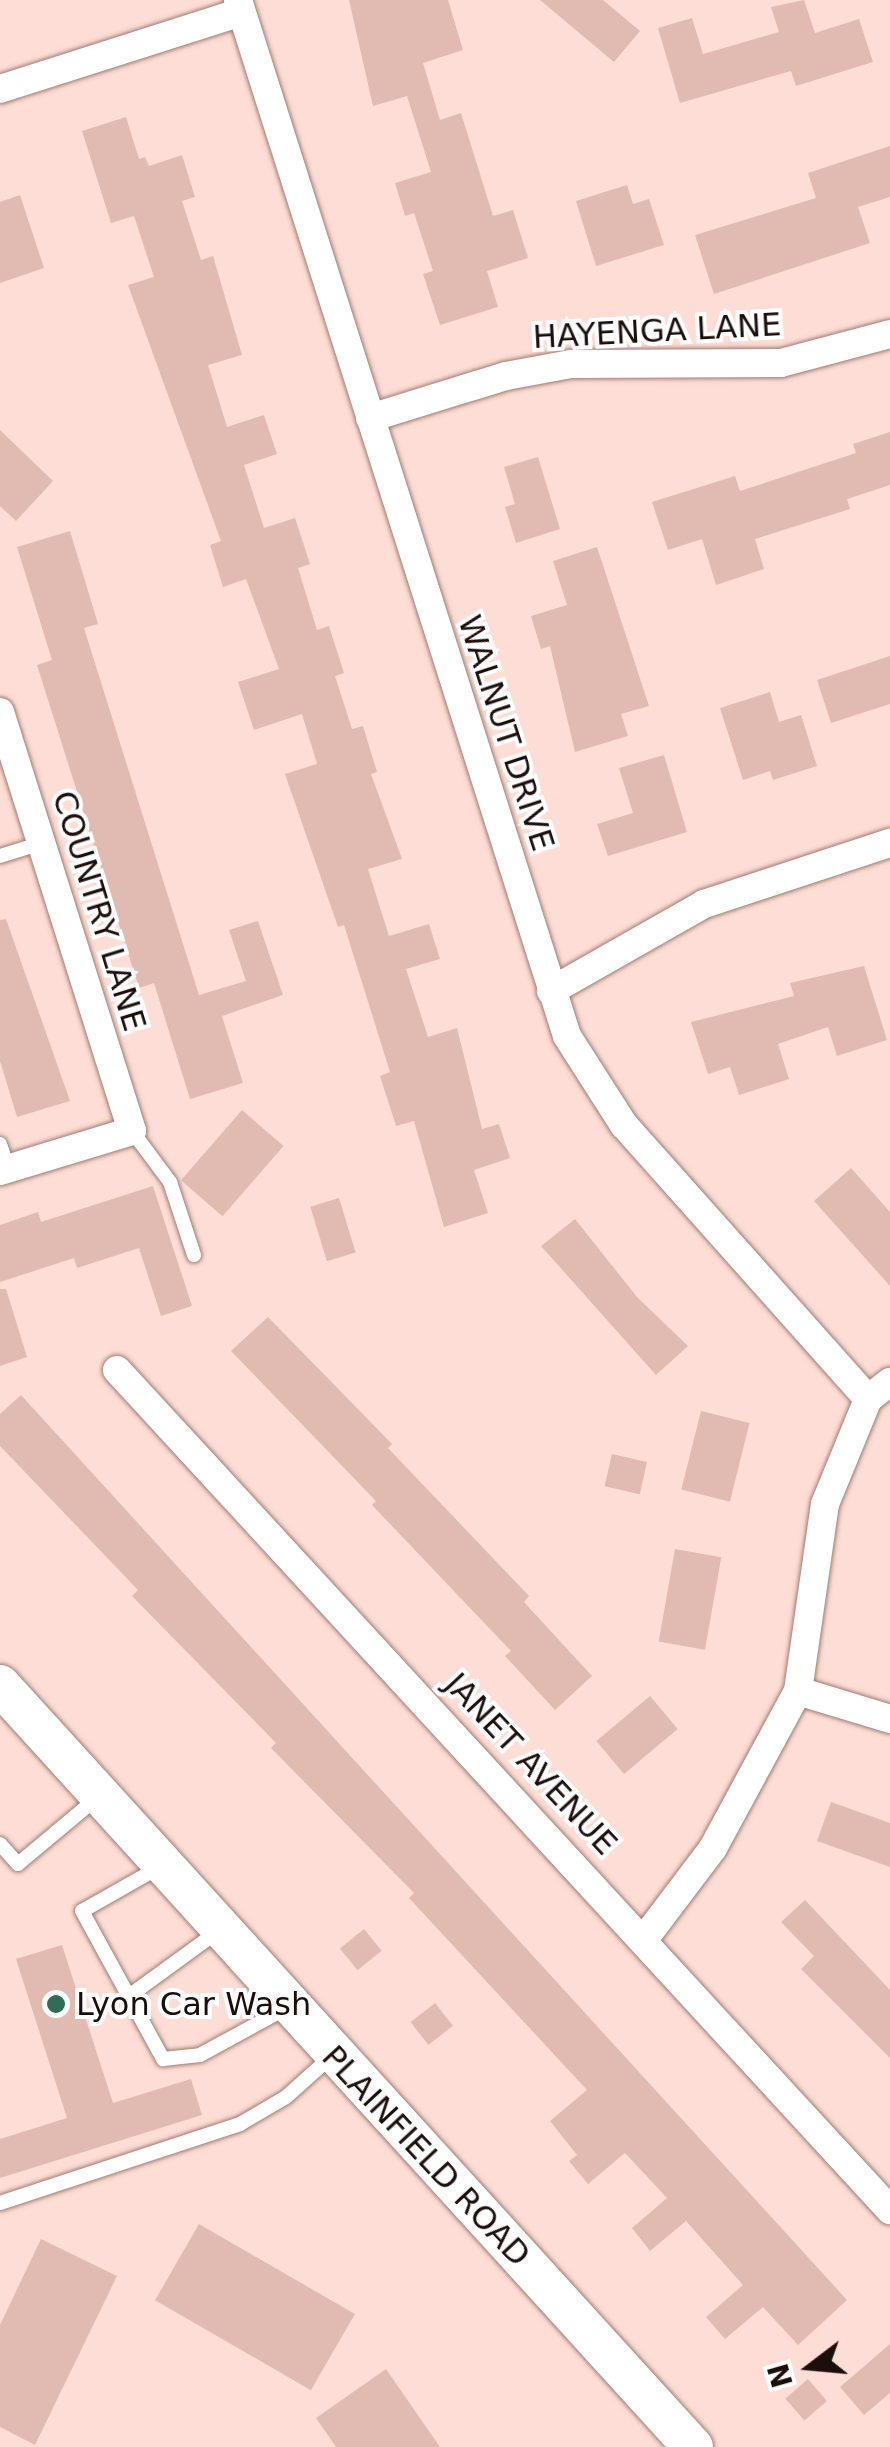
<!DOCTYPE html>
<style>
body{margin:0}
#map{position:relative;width:890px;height:2447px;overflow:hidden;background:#fdddd5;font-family:"DejaVu Sans",sans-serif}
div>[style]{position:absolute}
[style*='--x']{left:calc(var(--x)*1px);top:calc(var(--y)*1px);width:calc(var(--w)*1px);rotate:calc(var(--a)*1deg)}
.building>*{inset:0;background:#e1bbb1;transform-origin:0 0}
.roads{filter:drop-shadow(0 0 2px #a07c74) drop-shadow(0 0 2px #a07c74)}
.service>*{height:14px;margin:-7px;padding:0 7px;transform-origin:7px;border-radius:7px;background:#fff}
.minor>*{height:28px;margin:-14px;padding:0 14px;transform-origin:14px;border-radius:14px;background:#fff}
.secondary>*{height:40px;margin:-20px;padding:0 20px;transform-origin:20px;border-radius:20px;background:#fff}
.dots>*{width:28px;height:28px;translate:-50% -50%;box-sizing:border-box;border:5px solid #fff;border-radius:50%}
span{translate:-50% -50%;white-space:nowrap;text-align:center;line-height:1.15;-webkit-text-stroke:8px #fff;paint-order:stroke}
.street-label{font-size:32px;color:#1b0e0b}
.poi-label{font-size:32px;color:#1b0e0b}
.left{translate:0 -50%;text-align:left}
.north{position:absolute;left:760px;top:2317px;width:100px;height:100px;-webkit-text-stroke:8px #fff;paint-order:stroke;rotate:254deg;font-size:28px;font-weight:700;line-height:40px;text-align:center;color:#1b0e0b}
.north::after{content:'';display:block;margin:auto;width:35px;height:45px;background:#1b0e0b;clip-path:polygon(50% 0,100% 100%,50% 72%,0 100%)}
</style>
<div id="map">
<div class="building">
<i style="clip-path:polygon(349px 0,448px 0,463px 50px,423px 63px,440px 120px,461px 113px,493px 216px,513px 210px,528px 258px,487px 271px,498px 307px,440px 325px,423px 274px,433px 271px,414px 213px,405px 216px,395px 183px,431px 172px,407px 96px,373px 106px)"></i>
<i style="clip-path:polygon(540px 0,603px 0,640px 31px,614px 62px)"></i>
<i style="clip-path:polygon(804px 0,815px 33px,859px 19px,873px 62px,796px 86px,791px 71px,680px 103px,658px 28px,692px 18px,703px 54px,779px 32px,771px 7px)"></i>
<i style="clip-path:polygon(126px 117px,139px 159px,145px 157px,149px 166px,182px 155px,195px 197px,182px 201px,201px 260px,213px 256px,242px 355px,208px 365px,227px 427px,264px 415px,277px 454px,244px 465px,264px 528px,295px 518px,310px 564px,298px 568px,317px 630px,329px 626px,344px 673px,335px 676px,352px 729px,363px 726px,377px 772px,371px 774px,402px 859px,368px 869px,389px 936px,429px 924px,440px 959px,406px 969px,428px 1037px,457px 1028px,482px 1129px,499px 1124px,510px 1158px,474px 1170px,488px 1213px,444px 1227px,414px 1121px,396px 1126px,380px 1076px,390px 1072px,344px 925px,338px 927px,285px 774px,317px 764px,302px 714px,254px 730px,238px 682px,279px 669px,246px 579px,223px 587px,210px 545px,221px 541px,128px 285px,154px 277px,134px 216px,111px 223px,82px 131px)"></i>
<i style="clip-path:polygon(890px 146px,890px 197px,858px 207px,870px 243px,714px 294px,695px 235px,816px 198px,808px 173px)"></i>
<i style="clip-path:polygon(627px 185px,633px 204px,649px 199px,664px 245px,596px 266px,576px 201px)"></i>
<i style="clip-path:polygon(20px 195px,44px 268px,0 283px,0 202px)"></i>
<i style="clip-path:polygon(0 430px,53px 481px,16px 521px,0 506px)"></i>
<i style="clip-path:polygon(890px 432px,890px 485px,847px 499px,850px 509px,755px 539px,764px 569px,716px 585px,702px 539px,668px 550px,652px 502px,735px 476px,740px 491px,856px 453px,853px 444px)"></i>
<i style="clip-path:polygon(538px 457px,560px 529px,516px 543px,505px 507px,515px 504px,504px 467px)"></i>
<i style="clip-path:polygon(70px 531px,98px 624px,84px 628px,199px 995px,246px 981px,229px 930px,258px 921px,283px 995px,222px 1016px,243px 1083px,190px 1099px,154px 983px,139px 988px,37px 665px,52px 660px,17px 547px)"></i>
<i style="clip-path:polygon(597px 547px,649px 706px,621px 714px,628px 736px,575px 752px,550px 646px,541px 649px,531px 616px,567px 605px,553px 561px)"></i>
<i style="clip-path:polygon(890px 656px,890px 704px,831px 723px,817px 680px)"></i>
<i style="clip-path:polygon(770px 692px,779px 722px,801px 715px,817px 766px,773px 780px,770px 771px,743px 780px,720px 708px)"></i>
<i style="clip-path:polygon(664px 755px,687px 832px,608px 856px,597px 824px,633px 813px,619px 768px)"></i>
<i style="clip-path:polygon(6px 919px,70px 1101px,17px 1117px,0 1061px,0 920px)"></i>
<i style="clip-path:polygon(864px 966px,887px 1040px,837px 1056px,828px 1027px,778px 1044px,789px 1079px,739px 1095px,730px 1067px,708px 1074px,691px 1022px,794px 996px,790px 983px)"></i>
<i style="left:242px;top:1110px;width:55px;height:93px;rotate:41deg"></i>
<i style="clip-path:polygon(851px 1168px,890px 1212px,890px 1286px,814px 1201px)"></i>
<i style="clip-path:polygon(153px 1186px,192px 1306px,161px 1316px,139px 1248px,77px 1268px,74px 1258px,0 1282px,0 1225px,38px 1212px,41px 1222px)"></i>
<i style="left:339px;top:1198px;width:57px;height:30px;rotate:73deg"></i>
<i style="clip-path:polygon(575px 1219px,637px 1297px,688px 1346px,656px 1375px,541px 1246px)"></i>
<i style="clip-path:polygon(0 1289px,6px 1289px,27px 1357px,0 1366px)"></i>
<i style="clip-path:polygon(268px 1317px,392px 1444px,388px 1448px,529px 1596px,524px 1602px,592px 1676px,555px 1710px,505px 1656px,511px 1651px,372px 1505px,376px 1501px,231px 1351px)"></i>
<i style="clip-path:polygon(21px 1395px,847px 2300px,798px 2345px,763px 2307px,725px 2339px,706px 2317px,743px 2285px,686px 2221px,650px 2251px,632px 2228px,667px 2198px,625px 2153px,588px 2184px,569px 2161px,577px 2155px,550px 2121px,587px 2090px,409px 1898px,414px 1893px,271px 1748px,276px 1743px,132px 1596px,138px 1590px,0 1446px,0 1414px)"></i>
<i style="left:701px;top:1411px;width:50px;height:81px;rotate:14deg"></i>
<i style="left:612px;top:1454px;width:36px;height:33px;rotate:13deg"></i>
<i style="left:675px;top:1549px;width:47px;height:94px;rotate:10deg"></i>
<i style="left:650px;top:1696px;width:43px;height:70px;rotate:50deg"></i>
<i style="clip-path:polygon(831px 1802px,890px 1823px,890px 1867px,817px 1841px)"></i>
<i style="clip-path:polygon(805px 1900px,890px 1990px,890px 2058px,801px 1969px,814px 1956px,781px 1922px)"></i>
<i style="left:364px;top:1929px;width:28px;height:31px;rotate:51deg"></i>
<i style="clip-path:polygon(62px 1945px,113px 2103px,191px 2079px,202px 2115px,0 2178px,0 2139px,67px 2118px,16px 1959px)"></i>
<i style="left:435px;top:2003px;width:29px;height:31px;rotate:52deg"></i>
<i style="left:199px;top:2224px;width:180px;height:88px;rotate:30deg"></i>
<i style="clip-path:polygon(41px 2239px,117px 2276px,35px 2445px,0 2427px,0 2325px)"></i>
<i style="clip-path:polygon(890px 2344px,890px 2393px,864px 2415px,840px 2387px)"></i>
<i style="clip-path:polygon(386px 2369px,440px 2447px,336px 2447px,316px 2418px)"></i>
<i style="left:808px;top:2379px;width:29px;height:30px;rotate:49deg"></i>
</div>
<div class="roads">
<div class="service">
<i style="--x:0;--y:856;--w:44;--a:-17.2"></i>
<i style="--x:132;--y:1131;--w:64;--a:53.3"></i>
<i style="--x:170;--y:1182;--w:77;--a:71.8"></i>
<i style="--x:0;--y:1144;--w:26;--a:72"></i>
<i style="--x:0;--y:1844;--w:27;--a:48"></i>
<i style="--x:18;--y:1864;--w:103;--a:-39.9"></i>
<i style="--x:158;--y:1868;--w:87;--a:150.5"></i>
<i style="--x:82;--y:1911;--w:169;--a:61.3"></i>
<i style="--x:163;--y:2059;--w:37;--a:-6"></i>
<i style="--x:200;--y:2055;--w:100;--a:-28.6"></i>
<i style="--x:129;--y:1996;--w:112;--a:-36"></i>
<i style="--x:0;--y:2203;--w:253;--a:-18.2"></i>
<i style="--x:240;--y:2124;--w:53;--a:-30.4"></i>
<i style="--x:286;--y:2097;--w:63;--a:-41.8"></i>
</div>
<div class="minor">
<i style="--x:238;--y:0;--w:1087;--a:72.38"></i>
<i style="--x:567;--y:1036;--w:106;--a:57.4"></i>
<i style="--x:624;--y:1125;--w:367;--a:48.3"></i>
<i style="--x:0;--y:89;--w:253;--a:-17.7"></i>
<i style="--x:370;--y:418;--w:142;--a:-17.2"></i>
<i style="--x:506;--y:376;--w:66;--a:-10.5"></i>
<i style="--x:571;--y:364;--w:210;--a:-0.3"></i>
<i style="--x:781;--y:363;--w:113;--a:-14.9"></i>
<i style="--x:0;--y:712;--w:439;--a:72.5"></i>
<i style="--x:132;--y:1131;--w:138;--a:163.1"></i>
<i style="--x:551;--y:991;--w:176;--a:-29.6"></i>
<i style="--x:704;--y:904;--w:196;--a:-18.2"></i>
<i style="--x:117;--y:1370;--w:1142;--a:47.38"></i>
<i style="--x:798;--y:1691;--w:96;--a:16.9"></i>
<i style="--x:645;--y:1938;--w:113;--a:-52.9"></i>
<i style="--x:713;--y:1848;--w:179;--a:-61.6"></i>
<i style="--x:798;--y:1691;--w:189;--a:-81.8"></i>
<i style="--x:825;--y:1504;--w:113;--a:-67.7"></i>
<i style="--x:868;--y:1399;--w:28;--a:-38"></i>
</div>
<div class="secondary">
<i style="--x:0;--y:1685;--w:1030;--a:47.72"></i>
</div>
</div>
<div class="dots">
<i style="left:56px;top:2004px;background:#306c58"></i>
</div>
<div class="street-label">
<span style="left:657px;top:331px;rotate:-3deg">HAYENGA LANE</span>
<span style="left:506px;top:733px;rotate:72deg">WALNUT DRIVE</span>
<span style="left:99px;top:911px;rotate:73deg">COUNTRY LANE</span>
<span style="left:531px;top:1764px;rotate:47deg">JANET AVENUE</span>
<span style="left:426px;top:2156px;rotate:47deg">PLAINFIELD ROAD</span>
</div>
<div class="poi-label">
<span class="left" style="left:76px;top:2004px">Lyon Car Wash</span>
</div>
<div class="north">N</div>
</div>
